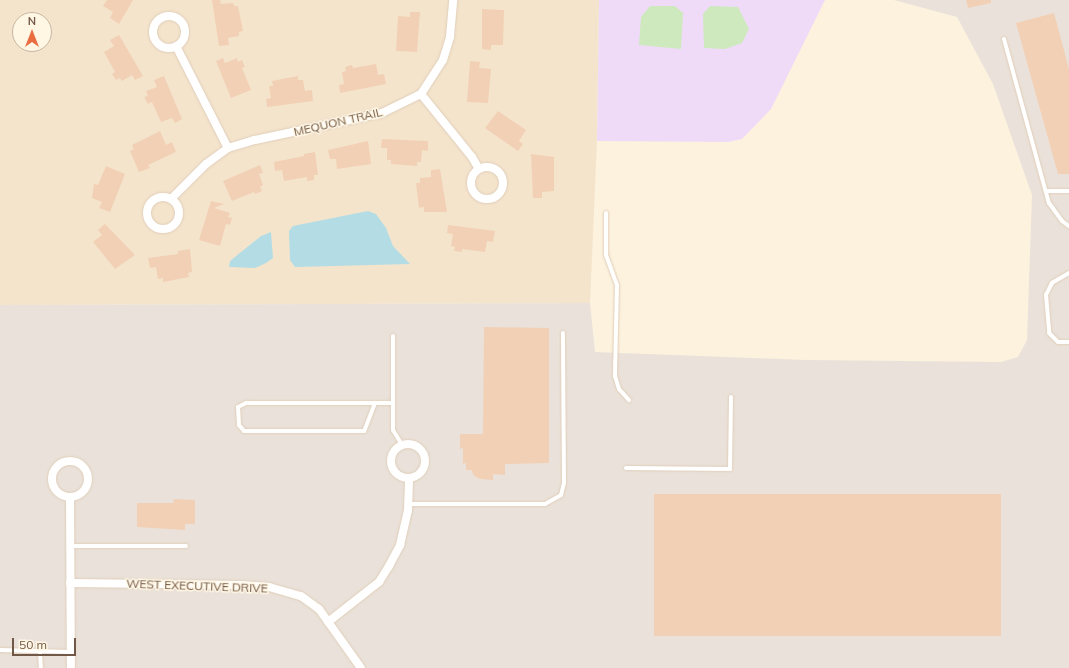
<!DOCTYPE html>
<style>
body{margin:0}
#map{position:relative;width:1069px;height:668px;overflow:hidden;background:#fcf2de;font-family:Mulish,sans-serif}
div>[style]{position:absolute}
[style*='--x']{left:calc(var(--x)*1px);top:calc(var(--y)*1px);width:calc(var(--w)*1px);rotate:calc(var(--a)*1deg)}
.residential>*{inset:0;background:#f4e4cc}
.industrial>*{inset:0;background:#eae2da}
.education>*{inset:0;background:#efdbf8}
.green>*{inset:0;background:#cde9bd}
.water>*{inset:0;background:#b3dce5}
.building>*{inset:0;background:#f2d0b5;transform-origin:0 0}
.roads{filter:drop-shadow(0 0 1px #e0ceba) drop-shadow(0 0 1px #e0ceba)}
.lane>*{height:4px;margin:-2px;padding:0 2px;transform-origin:2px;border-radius:2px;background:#fff}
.street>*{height:8px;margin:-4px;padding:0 4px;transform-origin:4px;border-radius:4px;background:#fff}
.street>.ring{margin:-4px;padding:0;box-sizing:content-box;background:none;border:8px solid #fff;border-radius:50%}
span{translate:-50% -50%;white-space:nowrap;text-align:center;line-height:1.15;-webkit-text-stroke:3px #fff6e4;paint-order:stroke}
.street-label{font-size:12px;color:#725846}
.north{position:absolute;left:12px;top:12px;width:40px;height:40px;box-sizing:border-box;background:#fff6e4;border:1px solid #c7b7a5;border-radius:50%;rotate:0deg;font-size:11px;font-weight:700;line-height:16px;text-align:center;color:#725846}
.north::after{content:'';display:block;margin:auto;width:14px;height:18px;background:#e96d40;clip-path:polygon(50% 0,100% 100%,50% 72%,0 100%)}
.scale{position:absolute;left:12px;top:638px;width:64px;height:18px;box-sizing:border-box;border:2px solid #725846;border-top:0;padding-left:5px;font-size:12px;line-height:14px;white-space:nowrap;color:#725846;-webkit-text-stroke:3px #fff6e4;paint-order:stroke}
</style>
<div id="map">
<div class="residential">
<i style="clip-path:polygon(evenodd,0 0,599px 0,597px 141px,590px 303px,0 305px,0 0,20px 20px,44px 20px,44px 44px,20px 44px,20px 20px)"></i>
</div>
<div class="industrial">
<i style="clip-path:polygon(894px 0,1069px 0,1069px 668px,0 668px,0 305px,590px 303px,595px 352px,806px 360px,1001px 362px,1018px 357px,1027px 340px,1032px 195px,993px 84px,957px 17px)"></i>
</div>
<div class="education">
<i style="clip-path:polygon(599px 0,825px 0,771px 109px,742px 139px,728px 142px,597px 141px)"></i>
</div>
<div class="green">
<i style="clip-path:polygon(650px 6px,675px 6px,683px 13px,681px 49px,639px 45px,641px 17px)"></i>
<i style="clip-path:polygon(710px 6px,738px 7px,749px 29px,742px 43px,725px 49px,704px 48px,703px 14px)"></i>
</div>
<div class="water">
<i style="clip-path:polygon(368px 211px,376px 214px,386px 228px,393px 246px,410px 264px,295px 267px,290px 260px,289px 231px,293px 226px)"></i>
<i style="clip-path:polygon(271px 232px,273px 258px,266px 263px,255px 268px,229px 267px,230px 261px,261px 236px)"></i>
</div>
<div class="building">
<i style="clip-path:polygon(107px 0,133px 0,119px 24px,110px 18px,113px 12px,103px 6px)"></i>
<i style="clip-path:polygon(212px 0,220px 0,221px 4px,233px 3px,234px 6px,238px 6px,243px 31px,239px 32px,239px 36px,228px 38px,229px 45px,219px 46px)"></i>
<i style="clip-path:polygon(966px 0,991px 0,991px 3px,968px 8px)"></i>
<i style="clip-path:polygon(482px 9px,504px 10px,503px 45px,491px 45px,491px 50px,482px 49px)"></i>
<i style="clip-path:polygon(410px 12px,420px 12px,417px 52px,396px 51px,398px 16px,410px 17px)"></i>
<i style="clip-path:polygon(1054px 13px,1069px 69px,1069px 174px,1058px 174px,1016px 23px)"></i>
<i style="clip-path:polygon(119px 35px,143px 76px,135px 80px,132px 75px,122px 81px,120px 78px,116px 80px,112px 74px,115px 72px,104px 52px,114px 46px,110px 40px)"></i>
<i style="clip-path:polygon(223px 58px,225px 63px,237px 58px,238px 62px,242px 60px,245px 67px,242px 68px,251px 90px,231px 98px,216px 61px)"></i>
<i style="clip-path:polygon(470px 61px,480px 62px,479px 68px,491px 69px,488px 103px,467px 102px)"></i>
<i style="clip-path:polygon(376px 64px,378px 75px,384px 74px,386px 84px,340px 93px,339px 85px,344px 84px,342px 72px,346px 71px,345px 67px,352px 65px,353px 68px)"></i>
<i style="clip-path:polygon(164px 76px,182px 119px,175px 123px,172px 118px,161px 122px,152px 102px,148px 104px,144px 97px,148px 96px,146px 91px,157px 87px,154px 80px)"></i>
<i style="clip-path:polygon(298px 76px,298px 80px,303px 80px,305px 91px,312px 90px,313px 101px,267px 107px,266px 99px,271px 98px,269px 86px,273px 86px,272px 81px)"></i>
<i style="clip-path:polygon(498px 111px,526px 130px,519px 141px,523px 144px,518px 151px,485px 128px)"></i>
<i style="clip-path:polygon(160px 131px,166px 145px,172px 142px,176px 152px,148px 165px,150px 168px,139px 172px,130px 151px,134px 149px,132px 145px)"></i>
<i style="clip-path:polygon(382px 139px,428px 141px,428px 151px,422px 150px,421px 162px,417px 162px,417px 166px,391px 164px,391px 160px,387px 160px,387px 148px,381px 148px)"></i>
<i style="clip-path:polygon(368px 141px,371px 164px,337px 169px,336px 159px,330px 159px,328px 150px)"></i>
<i style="clip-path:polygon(315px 152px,318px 175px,314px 175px,314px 180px,307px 181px,307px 177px,284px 181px,282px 170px,275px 171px,274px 162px,304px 156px,304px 154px)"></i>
<i style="clip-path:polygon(531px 154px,554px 157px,554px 191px,542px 192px,542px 198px,533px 198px)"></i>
<i style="clip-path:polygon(260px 165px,263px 173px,259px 174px,263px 185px,260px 187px,262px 191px,255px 194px,254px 192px,232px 201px,223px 181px)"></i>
<i style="clip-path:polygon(106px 166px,125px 174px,110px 212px,99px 208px,102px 202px,92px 198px,94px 184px,98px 185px)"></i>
<i style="clip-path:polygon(440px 169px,447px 212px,424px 212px,424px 207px,419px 208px,416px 183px,420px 183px,420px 178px,431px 177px,431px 170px)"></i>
<i style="clip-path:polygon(211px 201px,224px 204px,214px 208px,230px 213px,228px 217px,232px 218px,230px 225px,226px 224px,220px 246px,199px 240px)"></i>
<i style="clip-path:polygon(105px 224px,135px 255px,115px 269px,93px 242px,102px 235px,98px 230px)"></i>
<i style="clip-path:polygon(448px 225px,495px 231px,493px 242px,487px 241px,485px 252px,462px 249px,462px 252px,454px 251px,455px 247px,451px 246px,453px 234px,447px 233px)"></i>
<i style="clip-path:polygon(190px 249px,192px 272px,188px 273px,189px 277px,163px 282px,163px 278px,158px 279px,156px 267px,150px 268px,148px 258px,178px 254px,178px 251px)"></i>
<i style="clip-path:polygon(484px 327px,549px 328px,549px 463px,505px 464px,505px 475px,493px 474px,493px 480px,480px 479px,473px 475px,472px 470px,466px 470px,466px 463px,463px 464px,463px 448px,460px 449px,460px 434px,483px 434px)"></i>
<i style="left:654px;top:494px;width:347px;height:142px"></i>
<i style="clip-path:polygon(174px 499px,195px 500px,195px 524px,185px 524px,185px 530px,137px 527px,137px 503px,173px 503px)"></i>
</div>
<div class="roads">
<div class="lane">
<i style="--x:1004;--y:39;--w:170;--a:74.7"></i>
<i style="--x:1049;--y:203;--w:22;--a:54"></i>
<i style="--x:1062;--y:221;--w:9;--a:36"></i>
<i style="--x:1046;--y:191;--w:23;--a:0"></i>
<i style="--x:606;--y:213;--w:42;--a:90"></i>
<i style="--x:606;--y:255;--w:32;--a:70"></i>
<i style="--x:617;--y:285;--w:91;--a:91.3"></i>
<i style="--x:615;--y:376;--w:14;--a:73"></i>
<i style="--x:619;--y:389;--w:15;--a:48"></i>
<i style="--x:1069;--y:273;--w:20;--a:150"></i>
<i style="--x:1052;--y:283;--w:13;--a:117"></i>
<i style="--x:1046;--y:295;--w:38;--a:85"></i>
<i style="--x:1049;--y:333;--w:13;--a:45"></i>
<i style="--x:1058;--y:342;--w:11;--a:0"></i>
<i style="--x:393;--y:336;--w:94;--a:90"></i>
<i style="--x:393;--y:430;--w:17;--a:59"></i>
<i style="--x:375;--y:403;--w:30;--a:111"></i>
<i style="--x:364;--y:431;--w:120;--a:180"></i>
<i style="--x:244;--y:431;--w:8;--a:-130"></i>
<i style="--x:239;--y:425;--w:18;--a:-93"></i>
<i style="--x:238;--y:407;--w:9;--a:-27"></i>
<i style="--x:246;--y:403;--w:146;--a:0"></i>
<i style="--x:626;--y:468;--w:104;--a:0.6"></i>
<i style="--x:730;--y:469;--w:72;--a:-89.2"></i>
<i style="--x:408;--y:504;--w:137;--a:0"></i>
<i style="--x:545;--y:504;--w:18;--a:-29"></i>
<i style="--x:561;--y:495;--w:12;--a:-76"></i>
<i style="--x:564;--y:483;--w:150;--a:-90.4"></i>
<i style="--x:70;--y:546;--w:116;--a:0"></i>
<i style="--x:0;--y:650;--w:70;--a:1.6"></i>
<i style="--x:40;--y:651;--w:17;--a:87"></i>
</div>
<div class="street">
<i class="ring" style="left:153px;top:16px;width:24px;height:24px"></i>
<i style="--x:176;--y:46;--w:114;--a:63"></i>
<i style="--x:421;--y:94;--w:81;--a:51"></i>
<i style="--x:472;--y:157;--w:14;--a:60"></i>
<i class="ring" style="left:471px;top:167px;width:24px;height:24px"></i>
<i class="ring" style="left:147px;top:197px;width:24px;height:24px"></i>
<i style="--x:171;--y:199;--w:49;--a:-45"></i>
<i style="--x:206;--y:164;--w:27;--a:-36"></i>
<i style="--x:228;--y:148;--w:28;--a:-17"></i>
<i style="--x:255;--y:140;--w:130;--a:-12"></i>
<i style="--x:382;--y:113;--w:43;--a:-26"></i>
<i style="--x:421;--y:94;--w:40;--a:-57.1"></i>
<i style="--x:443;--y:60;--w:24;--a:-73"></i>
<i style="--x:450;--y:37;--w:37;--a:-85"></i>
<i class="ring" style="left:391px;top:444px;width:26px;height:26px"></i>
<i class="ring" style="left:52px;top:461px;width:28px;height:28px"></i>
<i style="--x:70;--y:497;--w:171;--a:89.7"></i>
<i style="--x:70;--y:583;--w:171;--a:0.7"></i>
<i style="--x:241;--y:585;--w:28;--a:4"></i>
<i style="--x:269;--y:587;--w:33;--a:16"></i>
<i style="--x:301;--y:596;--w:22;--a:36"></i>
<i style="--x:319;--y:609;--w:72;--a:54.6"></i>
<i style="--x:328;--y:622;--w:65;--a:-38.1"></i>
<i style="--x:379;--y:582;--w:19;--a:-58"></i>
<i style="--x:389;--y:566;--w:24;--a:-62"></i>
<i style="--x:400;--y:545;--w:36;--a:-77"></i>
<i style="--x:408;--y:510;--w:32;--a:-88"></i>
</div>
</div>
<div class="street-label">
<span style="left:338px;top:122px;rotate:-13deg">MEQUON TRAIL</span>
<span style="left:197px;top:586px;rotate:2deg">WEST EXECUTIVE DRIVE</span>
</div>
<div class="north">N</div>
<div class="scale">50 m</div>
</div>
